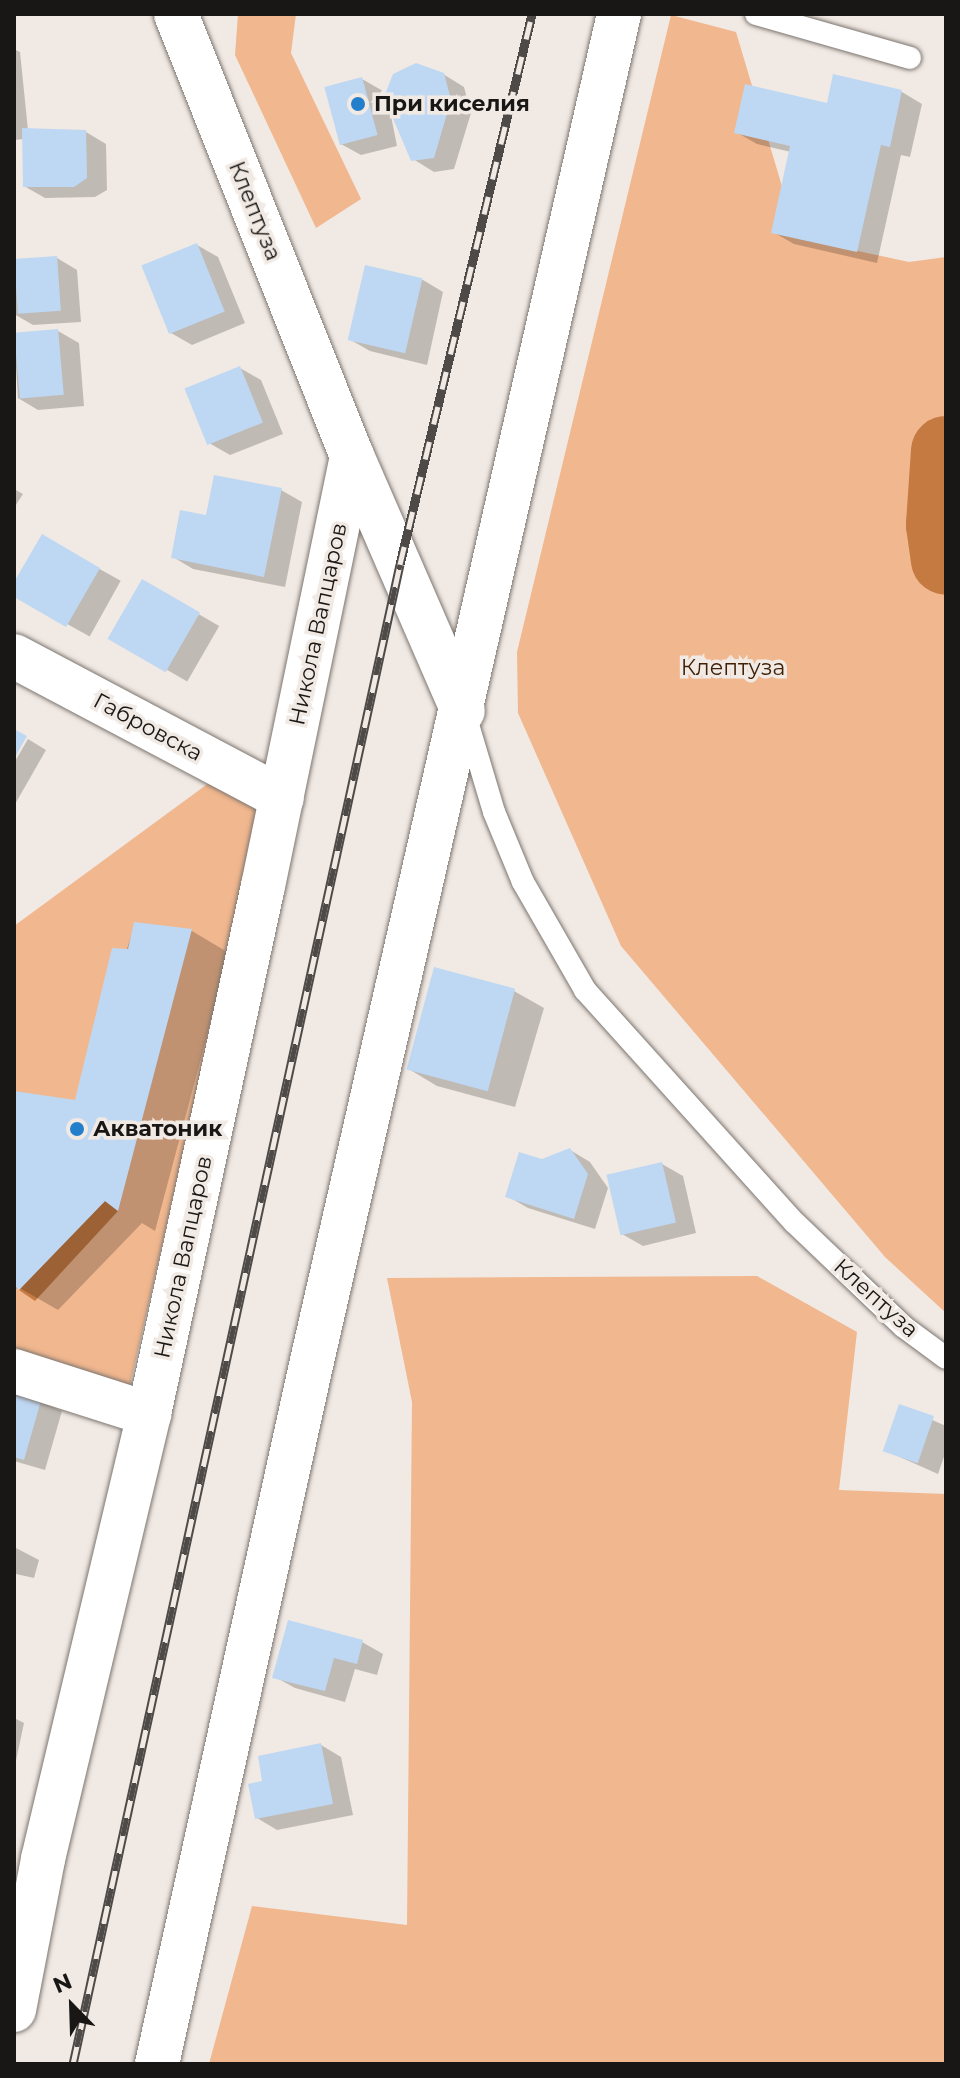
<!DOCTYPE html>
<meta charset="utf-8">
<style>
body{margin:0}
#map{position:relative;width:960px;height:2078px;overflow:hidden;background:#f1e9e3;font-family:Montserrat,sans-serif}
div>[style]{position:absolute}
[style*='--x']{left:calc(var(--x)*1px);top:calc(var(--y)*1px);width:calc(var(--w)*1px);rotate:calc(var(--a)*1deg)}
.green>*{inset:0;background:#f1b78e}
.water>*{inset:0;background:#c47a41}
.shadow>*{inset:0;background:#0003;transform-origin:0 0}
.river>*{height:70px;margin:-35px;padding:0 35px;transform-origin:35px;border-radius:35px;background:#c47a41}
.building>*{inset:0;background:#bed8f3;transform-origin:0 0}
.roads{filter:drop-shadow(0 0 2px #7c7570) drop-shadow(0 0 2px #7c7570)}
.service>*{height:22px;margin:-11px;padding:0 11px;transform-origin:11px;border-radius:11px;background:#fff}
.minor>*{height:44px;margin:-22px;padding:0 22px;transform-origin:22px;border-radius:22px;background:#fff}
.tertiary>*{height:44px;margin:-22px;padding:0 22px;transform-origin:22px;border-radius:22px;background:#fff}
.rail>*{height:9px;margin-top:-4.5px;transform-origin:0;background:repeating-linear-gradient(90deg,#f1e9e3 0 18px,#4d4a47 0 36px);box-sizing:border-box;border-block:2px solid #4d4a47}
.dots>*{width:22px;height:22px;translate:-50% -50%;box-sizing:border-box;border:4px solid #f1e9e3;border-radius:50%}
span{translate:-50% -50%;white-space:nowrap;text-align:center;line-height:1.15;-webkit-text-stroke:7px #f1e9e3;paint-order:stroke}
.poi-label{font-size:22px;color:#191715;font-weight:700}
.left{translate:0 -50%;text-align:left}
.street-label{font-size:22px;color:#191715}
.park-label{font-size:22px;color:#402108}
.frame{position:absolute;inset:0;border:16px solid #191715;pointer-events:none}
.north{position:absolute;left:32px;top:1966px;width:80px;height:80px;-webkit-text-stroke:6px #f1e9e3;paint-order:stroke;rotate:337deg;font-size:22px;font-weight:700;line-height:32px;text-align:center;color:#191715}
.north::after{content:'';display:block;margin:auto;width:28px;height:36px;background:#191715;clip-path:polygon(50% 0,100% 100%,50% 72%,0 100%)}
</style>
<div id="map">
<div class="green">
<i style="clip-path:polygon(238px 14px,296px 14px,291px 53px,361px 199px,316px 228px,235px 55px)"></i>
<i style="clip-path:polygon(671px 15px,736px 32px,795px 230px,835px 246px,909px 262px,946px 257px,946px 1313px,885px 1257px,621px 946px,518px 713px,517px 652px)"></i>
<i style="clip-path:polygon(217px 777px,261px 814px,130px 1385px,14px 1352px,14px 926px)"></i>
<i style="clip-path:polygon(757px 1276px,857px 1332px,839px 1490px,946px 1494px,944px 2064px,209px 2064px,252px 1906px,407px 1925px,412px 1402px,387px 1278px)"></i>
</div>
<div class="water">
<i style="clip-path:polygon(105px 1201px,118px 1211px,35px 1301px,19px 1290px)"></i>
</div>
<div class="shadow">
<i style="clip-path:polygon(14px 49px,20px 52px,28px 130px,86px 132px,106px 144px,107px 190px,95px 197px,45px 198px,24px 186px,24px 139px,14px 140px)"></i>
<i style="clip-path:polygon(443px 74px,464px 87px,471px 113px,454px 169px,434px 172px,413px 159px,388px 101px,397px 146px,361px 155px,341px 144px,362px 79px,383px 91px,385px 100px,394px 75px)"></i>
<i style="clip-path:polygon(835px 77px,902px 92px,922px 104px,910px 157px,901px 155px,877px 263px,794px 244px,773px 232px,791px 152px,757px 144px,736px 132px,828px 105px)"></i>
<i style="clip-path:polygon(197px 245px,218px 257px,245px 323px,192px 345px,171px 333px)"></i>
<i style="clip-path:polygon(57px 258px,77px 270px,81px 322px,33px 325px,14px 314px,14px 261px)"></i>
<i style="clip-path:polygon(366px 267px,423px 280px,443px 292px,427px 365px,370px 351px,349px 339px)"></i>
<i style="clip-path:polygon(58px 331px,79px 343px,84px 406px,38px 410px,18px 398px,14px 335px)"></i>
<i style="clip-path:polygon(240px 368px,261px 380px,283px 434px,230px 455px,209px 443px)"></i>
<i style="clip-path:polygon(14px 489px,23px 494px,14px 508px)"></i>
<i style="clip-path:polygon(281px 490px,302px 502px,285px 587px,193px 569px,173px 557px)"></i>
<i style="left:42px;top:537px;width:90px;height:64px;rotate:29deg"></i>
<i style="left:143px;top:582px;width:88px;height:64px;rotate:30deg"></i>
<i style="clip-path:polygon(28px 739px,46px 750px,14px 806px,14px 763px)"></i>
<i style="clip-path:polygon(135px 924px,192px 931px,229px 953px,155px 1231px,142px 1223px,58px 1310px,18px 1287px,14px 1291px,14px 1093px,77px 1102px)"></i>
<i style="clip-path:polygon(514px 991px,544px 1008px,515px 1107px,437px 1086px,407px 1068px)"></i>
<i style="clip-path:polygon(570px 1150px,590px 1162px,608px 1188px,595px 1229px,528px 1208px,507px 1196px,542px 1161px)"></i>
<i style="clip-path:polygon(662px 1164px,683px 1176px,696px 1233px,643px 1246px,622px 1234px)"></i>
<i style="clip-path:polygon(14px 1391px,62px 1411px,45px 1470px,14px 1461px)"></i>
<i style="clip-path:polygon(900px 1406px,946px 1426px,946px 1451px,938px 1474px,884px 1450px)"></i>
<i style="clip-path:polygon(14px 1547px,39px 1560px,34px 1578px,16px 1574px,14px 1579px)"></i>
<i style="clip-path:polygon(362px 1642px,383px 1654px,377px 1675px,355px 1669px,345px 1702px,295px 1688px,275px 1677px)"></i>
<i style="clip-path:polygon(14px 1718px,24px 1723px,14px 1770px)"></i>
<i style="clip-path:polygon(321px 1745px,341px 1757px,353px 1815px,277px 1830px,257px 1818px)"></i>
</div>
<div class="river">
<i style="--x:946;--y:451;--w:74;--a:93.9"></i>
<i style="--x:941;--y:525;--w:35;--a:82"></i>
</div>
<div class="building">
<i style="clip-path:polygon(416px 63px,444px 73px,451px 100px,434px 158px,411px 161px,384px 97px,393px 74px)"></i>
<i style="clip-path:polygon(833px 74px,902px 90px,890px 147px,881px 145px,857px 252px,771px 233px,790px 146px,734px 133px,745px 84px,827px 103px)"></i>
<i style="left:362px;top:77px;width:60px;height:39px;rotate:75deg"></i>
<i style="clip-path:polygon(22px 128px,86px 130px,87px 178px,74px 187px,23px 187px)"></i>
<i style="left:197px;top:243px;width:74px;height:60px;rotate:68deg"></i>
<i style="left:57px;top:256px;width:55px;height:43px;rotate:86deg"></i>
<i style="left:365px;top:265px;width:59px;height:77px;rotate:13deg"></i>
<i style="left:58px;top:329px;width:66px;height:44px;rotate:85deg"></i>
<i style="left:240px;top:366px;width:61px;height:60px;rotate:68deg"></i>
<i style="clip-path:polygon(214px 475px,282px 488px,264px 577px,171px 558px,180px 510px,206px 515px)"></i>
<i style="clip-path:polygon(42px 534px,100px 568px,66px 627px,14px 597px,14px 582px)"></i>
<i style="left:142px;top:579px;width:67px;height:69px;rotate:30deg"></i>
<i style="clip-path:polygon(14px 729px,27px 736px,14px 759px)"></i>
<i style="clip-path:polygon(134px 922px,192px 929px,118px 1211px,105px 1201px,19px 1290px,14px 1285px,14px 1091px,75px 1100px,112px 948px,128px 949px)"></i>
<i style="left:434px;top:967px;width:84px;height:106px;rotate:15deg"></i>
<i style="clip-path:polygon(570px 1148px,588px 1174px,574px 1219px,505px 1197px,519px 1152px,542px 1159px)"></i>
<i style="left:662px;top:1162px;width:62px;height:57px;rotate:77deg"></i>
<i style="clip-path:polygon(14px 1389px,42px 1397px,24px 1460px,14px 1457px)"></i>
<i style="left:899px;top:1404px;width:37px;height:50px;rotate:19deg"></i>
<i style="clip-path:polygon(288px 1620px,363px 1640px,357px 1664px,334px 1658px,325px 1691px,272px 1678px)"></i>
<i style="clip-path:polygon(321px 1743px,333px 1804px,255px 1819px,248px 1784px,262px 1781px,258px 1756px)"></i>
</div>
<div class="roads">
<div class="service">
<i style="--x:756;--y:14;--w:160;--a:15.9"></i>
<i style="--x:466;--y:718;--w:98;--a:73.4"></i>
<i style="--x:494;--y:812;--w:76;--a:67.5"></i>
<i style="--x:523;--y:882;--w:125;--a:60.1"></i>
<i style="--x:585;--y:990;--w:312;--a:48"></i>
<i style="--x:794;--y:1222;--w:152;--a:43.7"></i>
<i style="--x:904;--y:1327;--w:52;--a:36.4"></i>
</div>
<div class="minor">
<i style="--x:14;--y:656;--w:303;--a:27.9"></i>
<i style="--x:14;--y:1371;--w:142;--a:17.7"></i>
<i style="--x:14;--y:2010;--w:154;--a:-79.1"></i>
<i style="--x:43;--y:1859;--w:457;--a:-76.6"></i>
<i style="--x:149;--y:1414;--w:540;--a:-77.82"></i>
<i style="--x:263;--y:886;--w:439;--a:-78.3"></i>
</div>
<div class="tertiary">
<i style="--x:176;--y:14;--w:476;--a:68.3"></i>
<i style="--x:352;--y:456;--w:278;--a:66.5"></i>
<i style="--x:157;--y:2064;--w:720;--a:-77.57"></i>
<i style="--x:312;--y:1361;--w:1382;--a:-77.16"></i>
</div>
</div>
<div class="rail">
<i style="--x:73;--y:2064;--w:1535;--a:-77.7"></i>
<i style="--x:400;--y:564;--w:566;--a:-76.5"></i>
</div>
<div class="dots">
<i style="left:358px;top:104px;background:#237fcc"></i>
<i style="left:77px;top:1129px;background:#237fcc"></i>
</div>
<div class="poi-label">
<span class="left" style="left:374px;top:104px">При киселия</span>
<span class="left" style="left:93px;top:1129px">Акватоник</span>
</div>
<div class="street-label">
<span style="left:255px;top:211px;rotate:68deg">Клептуза</span>
<span style="left:318px;top:624px;rotate:-78deg">Никола Вапцаров</span>
<span style="left:148px;top:727px;rotate:28deg">Габровска</span>
<span style="left:183px;top:1257px;rotate:-78deg">Никола Вапцаров</span>
<span style="left:876px;top:1298px;rotate:42deg">Клептуза</span>
</div>
<div class="park-label">
<span style="left:733px;top:668px">Клептуза</span>
</div>
<div class="frame"></div>
<div class="north">N</div>
</div>
